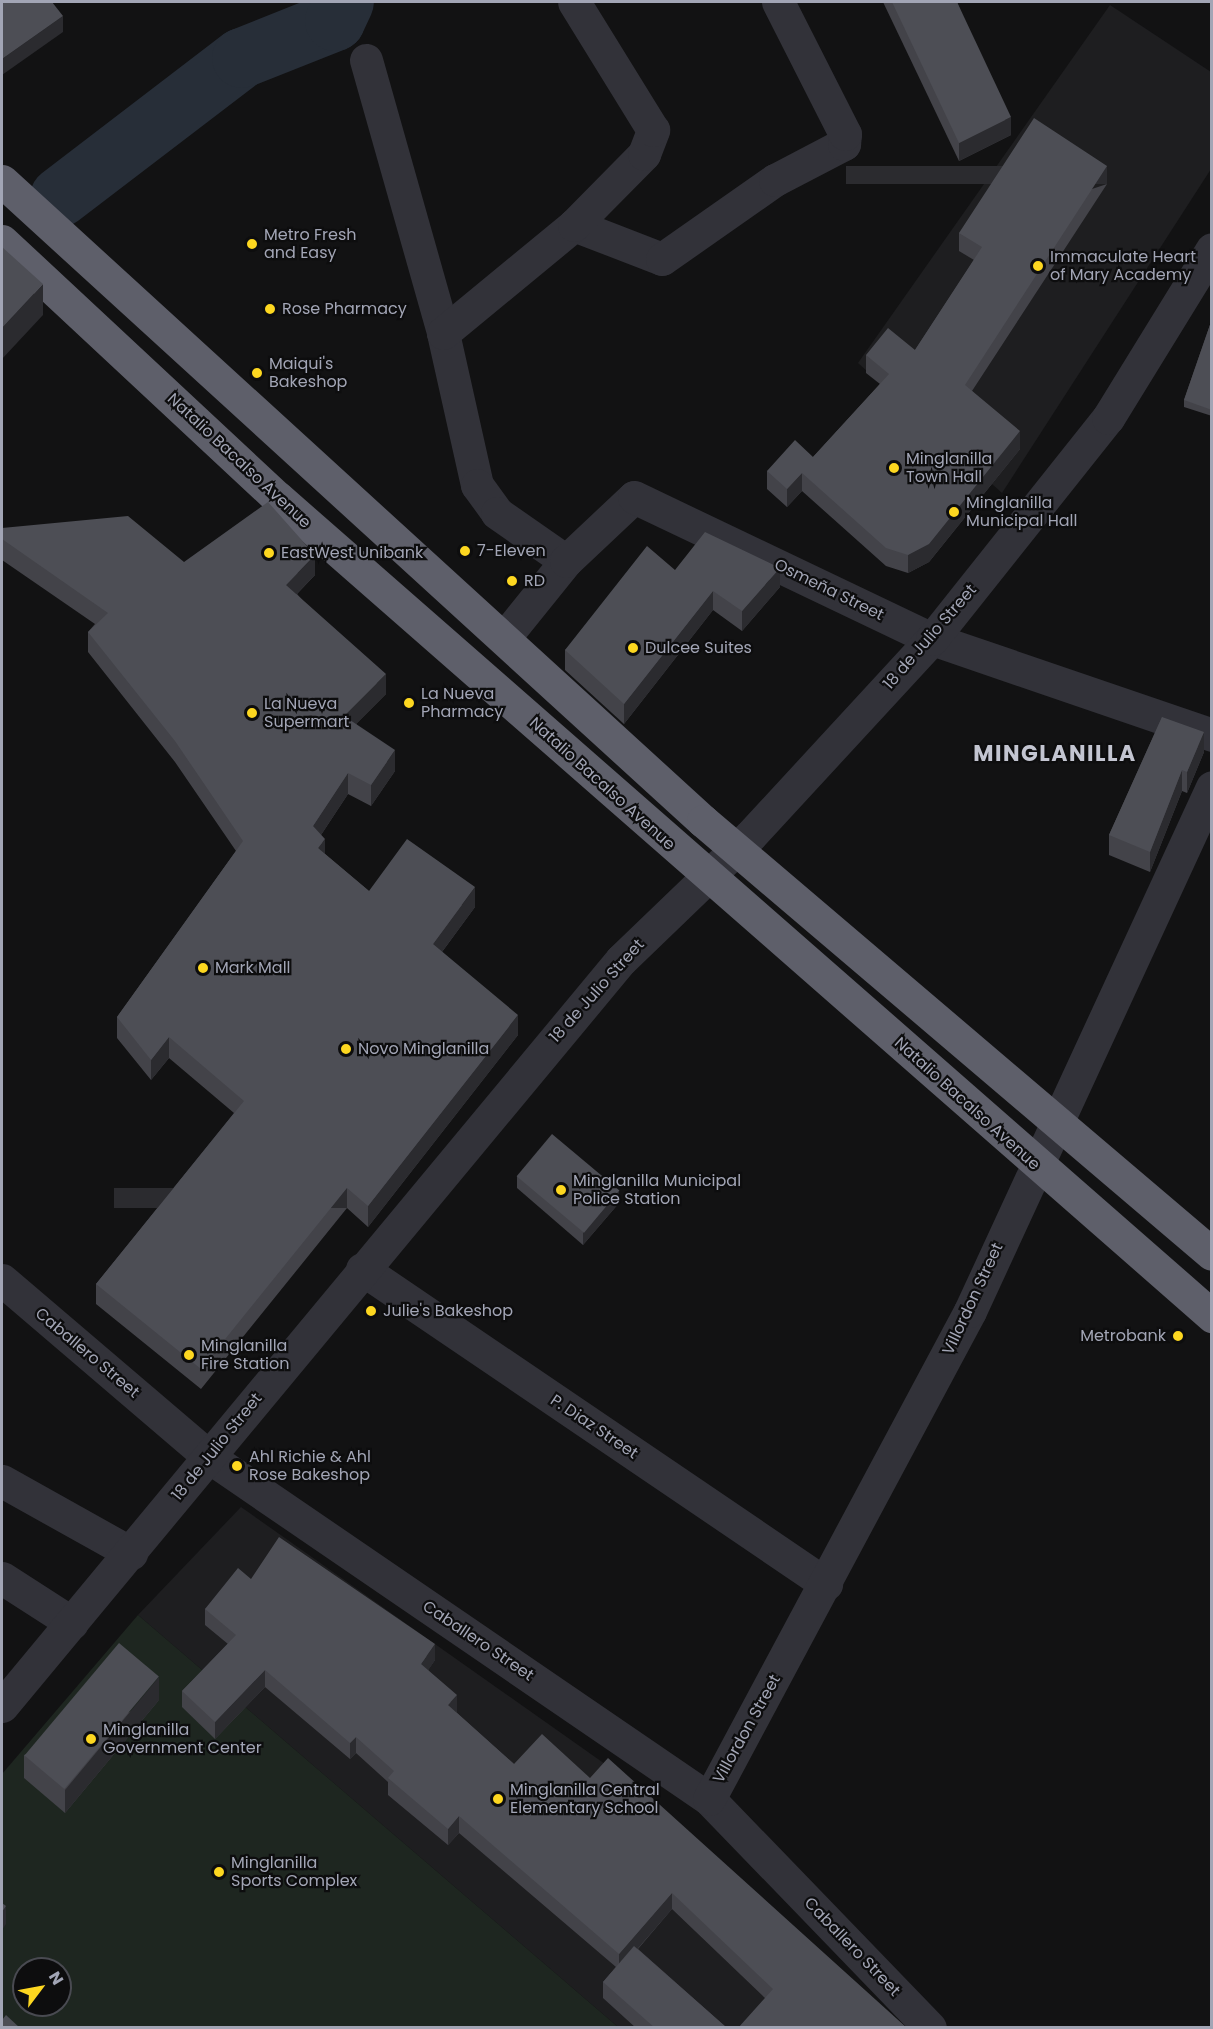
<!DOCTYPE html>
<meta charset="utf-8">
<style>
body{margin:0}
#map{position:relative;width:1213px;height:2029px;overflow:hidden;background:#121213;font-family:Poppins,sans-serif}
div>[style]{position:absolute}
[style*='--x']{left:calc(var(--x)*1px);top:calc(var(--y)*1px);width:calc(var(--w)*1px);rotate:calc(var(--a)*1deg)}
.built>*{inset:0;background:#1e1e20}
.green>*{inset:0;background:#1e2620}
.river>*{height:60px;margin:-30px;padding:0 30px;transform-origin:30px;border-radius:30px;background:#272e38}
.minor>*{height:33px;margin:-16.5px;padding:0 16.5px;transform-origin:16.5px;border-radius:16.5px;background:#323239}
.highway>*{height:33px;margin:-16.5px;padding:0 16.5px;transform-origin:16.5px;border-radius:16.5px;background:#5e5f6a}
.wall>*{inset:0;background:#434349}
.shaded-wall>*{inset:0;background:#2b2b2f;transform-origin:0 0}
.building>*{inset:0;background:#4d4e55;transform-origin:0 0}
.dots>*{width:16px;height:16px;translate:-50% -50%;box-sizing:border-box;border:3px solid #0d0d0e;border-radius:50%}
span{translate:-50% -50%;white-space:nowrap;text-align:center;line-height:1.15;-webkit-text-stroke:4.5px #0d0d0e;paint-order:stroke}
.poi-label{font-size:16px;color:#a2a5b5}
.left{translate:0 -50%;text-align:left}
.right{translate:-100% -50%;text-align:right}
.street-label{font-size:16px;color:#a2a5b5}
.district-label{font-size:22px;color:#c3c5d1;font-weight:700;letter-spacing:1.5px}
.frame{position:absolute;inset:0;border:3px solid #a2a5b5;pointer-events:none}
.north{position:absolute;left:12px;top:1957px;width:60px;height:60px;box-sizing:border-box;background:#0d0d0e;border:2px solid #494a51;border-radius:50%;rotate:58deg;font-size:16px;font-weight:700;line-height:24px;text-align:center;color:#a2a5b5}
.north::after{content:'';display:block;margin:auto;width:21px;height:27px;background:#fdd720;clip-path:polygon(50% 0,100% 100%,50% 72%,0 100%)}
</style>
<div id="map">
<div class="built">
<i style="clip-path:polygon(1110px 5px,1211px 72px,1211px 169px,1002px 493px,858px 363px)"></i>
<i style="clip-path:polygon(241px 1507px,605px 1764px,812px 1956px,770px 2027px,618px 2027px,138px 1615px)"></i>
</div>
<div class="green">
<i style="clip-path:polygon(evenodd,138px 1615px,618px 2027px,2px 2028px,2px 1774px,138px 1615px,24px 1969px,60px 1969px,60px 2005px,24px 2005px,24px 1969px)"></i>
</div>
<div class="river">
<i style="--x:60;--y:197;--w:229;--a:-37.4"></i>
<i style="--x:242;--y:58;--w:100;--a:-21.7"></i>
<i style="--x:335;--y:21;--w:21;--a:-65"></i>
</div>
<div class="minor">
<i style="--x:366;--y:60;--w:284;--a:74.2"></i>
<i style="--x:443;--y:333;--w:156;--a:77.4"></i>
<i style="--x:477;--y:485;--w:34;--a:54"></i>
<i style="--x:497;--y:513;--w:84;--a:34.8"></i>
<i style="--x:574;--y:225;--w:94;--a:21.1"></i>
<i style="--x:662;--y:259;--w:138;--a:-35"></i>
<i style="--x:775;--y:180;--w:78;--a:-27.6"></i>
<i style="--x:844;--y:144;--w:10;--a:-84"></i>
<i style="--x:845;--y:134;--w:148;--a:-116.9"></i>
<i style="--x:443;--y:333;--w:170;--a:-39.5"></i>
<i style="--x:574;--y:225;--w:100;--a:-45.4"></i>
<i style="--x:644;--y:154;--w:26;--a:-69"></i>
<i style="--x:653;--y:130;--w:150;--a:-121.7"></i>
<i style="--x:504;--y:638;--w:99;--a:-51.2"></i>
<i style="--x:566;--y:561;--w:93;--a:-43.3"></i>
<i style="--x:634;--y:497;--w:330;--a:25.5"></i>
<i style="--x:932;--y:639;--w:296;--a:18.9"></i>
<i style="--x:362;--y:1269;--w:561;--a:34.17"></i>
<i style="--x:2;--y:1280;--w:272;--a:40.5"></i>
<i style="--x:209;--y:1457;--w:606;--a:34.37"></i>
<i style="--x:709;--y:1799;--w:318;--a:46"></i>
<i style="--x:2;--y:1481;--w:148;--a:29.2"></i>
<i style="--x:2;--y:1578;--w:83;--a:32.7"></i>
<i style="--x:2;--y:1706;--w:969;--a:-50.32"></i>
<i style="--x:621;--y:960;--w:179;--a:-43.9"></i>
<i style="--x:750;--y:836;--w:268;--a:-47.3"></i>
<i style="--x:932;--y:639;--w:283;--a:-51.5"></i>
<i style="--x:1108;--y:418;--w:198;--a:-58.4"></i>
<i style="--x:709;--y:1799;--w:553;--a:-61.86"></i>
<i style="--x:970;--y:1311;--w:577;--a:-65.21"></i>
</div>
<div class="highway">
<i style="--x:2;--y:181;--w:949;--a:42.4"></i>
<i style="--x:703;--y:821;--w:668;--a:40.39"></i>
<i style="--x:2;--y:241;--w:377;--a:43"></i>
<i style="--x:278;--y:498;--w:1242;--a:41.21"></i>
</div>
<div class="wall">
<i style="clip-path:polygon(883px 2px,957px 2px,1011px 135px,959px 161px)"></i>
<i style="clip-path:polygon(1107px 184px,972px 391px,1020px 449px,929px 562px,908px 573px,886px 566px,802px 491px,787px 507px,767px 489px,767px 471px,813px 457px,880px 384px,866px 373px,866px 355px,915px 350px,974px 260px,959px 251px,959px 233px)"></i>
<i style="clip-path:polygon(1212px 319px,1212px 416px,1184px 407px,1184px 400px)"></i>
<i style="clip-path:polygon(2px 528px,184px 562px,315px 575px,297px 594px,386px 694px,356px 724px,395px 771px,371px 806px,348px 794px,321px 835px,325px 854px,369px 891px,475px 907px,442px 952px,518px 1035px,368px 1227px,347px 1208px,201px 1389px,96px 1304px,96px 1284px,234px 1113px,169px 1058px,151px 1080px,117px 1038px,117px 1017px,236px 851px,175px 762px,88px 652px,88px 632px,95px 624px,2px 560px)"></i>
<i style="clip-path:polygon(675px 570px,780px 587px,742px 631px,713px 610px,624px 724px,565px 670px,565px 650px)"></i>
<i style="clip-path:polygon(1162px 717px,1204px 752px,1187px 793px,1182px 791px,1150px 872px,1109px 855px,1109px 835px)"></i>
<i style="clip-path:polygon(517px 1176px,619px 1203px,583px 1245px,517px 1188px)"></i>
<i style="clip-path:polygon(251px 1579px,435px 1660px,428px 1670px,457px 1711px,456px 1712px,514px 1764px,590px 1778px,907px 2028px,765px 1998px,672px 1909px,638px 1949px,727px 2028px,636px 2028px,603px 1998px,603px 1982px,616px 1967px,459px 1833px,448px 1845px,388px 1795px,388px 1782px,356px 1753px,350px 1759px,265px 1687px,215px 1739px,182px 1707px,182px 1691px,228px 1644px,205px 1625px,205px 1609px)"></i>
<i style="clip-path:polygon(159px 1700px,65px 1813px,24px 1778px,24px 1755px)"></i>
</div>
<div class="shaded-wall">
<i style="clip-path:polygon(63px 16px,63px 32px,2px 75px,2px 59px)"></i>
<i style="clip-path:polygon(1011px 117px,1011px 135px,959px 161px,959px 143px)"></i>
<i style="left:1107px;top:166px;width:18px;height:261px;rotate:90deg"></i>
<i style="clip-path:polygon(43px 284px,43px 315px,2px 359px,2px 328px)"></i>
<i style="clip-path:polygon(1020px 431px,1020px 449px,929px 562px,908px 573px,908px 555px)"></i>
<i style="clip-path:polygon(802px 473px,802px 491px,787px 507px,787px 489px)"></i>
<i style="clip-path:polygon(315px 555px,315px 575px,286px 605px,286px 585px)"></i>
<i style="clip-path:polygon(780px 568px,780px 587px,742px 631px,742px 611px)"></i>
<i style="clip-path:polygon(713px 591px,713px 610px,624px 724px,624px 704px)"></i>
<i style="clip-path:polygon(386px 674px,386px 694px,344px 736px,344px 716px)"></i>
<i style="clip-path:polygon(1204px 732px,1204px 752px,1187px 793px,1187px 772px)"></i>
<i style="clip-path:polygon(395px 750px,395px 771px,371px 806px,371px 785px)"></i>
<i style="clip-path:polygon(1182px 770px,1182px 791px,1150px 872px,1150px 852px)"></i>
<i style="clip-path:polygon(348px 773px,348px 794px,313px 847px,313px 826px)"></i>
<i style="clip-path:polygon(325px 839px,325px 860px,318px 848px)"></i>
<i style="clip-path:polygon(475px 887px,475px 907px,433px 964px,433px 944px)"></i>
<i style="clip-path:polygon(518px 1015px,518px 1035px,368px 1227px,368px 1206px)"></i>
<i style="clip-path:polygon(169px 1037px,169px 1058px,151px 1080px,151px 1060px)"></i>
<i style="left:347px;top:1188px;width:20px;height:233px;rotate:90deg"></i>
<i style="clip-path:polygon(619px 1191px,619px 1203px,583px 1245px,583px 1233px)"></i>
<i style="clip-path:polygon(435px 1644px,435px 1660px,421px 1681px,421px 1664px)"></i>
<i style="clip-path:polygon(265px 1670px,265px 1687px,215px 1739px,215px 1722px)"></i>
<i style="clip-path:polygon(159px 1677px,159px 1700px,65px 1813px,65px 1790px)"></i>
<i style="clip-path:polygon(457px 1695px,457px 1711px,448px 1722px,448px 1705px)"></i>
<i style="clip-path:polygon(356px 1737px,356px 1753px,350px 1759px,350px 1743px)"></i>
<i style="clip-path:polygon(459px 1816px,459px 1833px,448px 1845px,448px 1829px)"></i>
<i style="clip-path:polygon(672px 1893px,672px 1909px,619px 1970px,619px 1954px)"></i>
<i style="clip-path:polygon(6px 1906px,6px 1924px,2px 1930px,2px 1912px)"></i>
</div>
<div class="building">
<i style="clip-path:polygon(2px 2px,52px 2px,63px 16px,2px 59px)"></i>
<i style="clip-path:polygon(892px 2px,957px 2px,1011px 117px,959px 143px)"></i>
<i style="clip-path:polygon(1034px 118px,1107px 166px,965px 385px,1020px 431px,929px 544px,908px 555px,886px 548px,802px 473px,787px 489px,767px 471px,795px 440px,813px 457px,889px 374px,866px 355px,888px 328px,915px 350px,982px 247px,959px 233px)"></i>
<i style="clip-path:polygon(2px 247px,43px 284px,2px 328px)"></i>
<i style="clip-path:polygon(1212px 319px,1212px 410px,1184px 400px)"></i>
<i style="clip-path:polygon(268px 502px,315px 555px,286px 585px,386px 674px,344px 716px,395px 750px,371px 785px,348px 773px,313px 826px,325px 839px,318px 848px,369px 891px,407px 839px,475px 887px,433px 944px,518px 1015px,368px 1206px,347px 1188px,201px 1369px,96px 1284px,244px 1101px,169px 1037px,151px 1060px,117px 1017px,243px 841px,175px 741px,88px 632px,108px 613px,2px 539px,2px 528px,128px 516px,184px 562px)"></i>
<i style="clip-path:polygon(705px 532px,780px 568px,742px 611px,713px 591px,624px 704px,565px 650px,647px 546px,675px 570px)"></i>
<i style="clip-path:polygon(1162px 717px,1204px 732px,1187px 772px,1182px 770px,1150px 852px,1109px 835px)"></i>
<i style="left:552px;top:1134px;width:88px;height:55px;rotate:40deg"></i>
<i style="clip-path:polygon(279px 1537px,435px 1644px,421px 1664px,457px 1695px,448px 1705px,514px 1764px,542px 1734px,590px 1778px,608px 1758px,907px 2028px,738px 2028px,773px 1989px,672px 1893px,619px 1954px,459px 1816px,448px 1829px,388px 1778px,394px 1771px,356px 1737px,350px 1743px,265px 1670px,215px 1722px,182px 1691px,236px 1635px,205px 1609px,238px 1568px,251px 1579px)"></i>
<i style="left:119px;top:1643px;width:52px;height:147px;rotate:40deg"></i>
<i style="clip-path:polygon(2px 1903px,6px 1906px,2px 1912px)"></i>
<i style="clip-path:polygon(634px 1946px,727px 2028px,655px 2028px,603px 1982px)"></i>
<i style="clip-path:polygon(6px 2015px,20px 2028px,2px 2028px,2px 2020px)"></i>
</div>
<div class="dots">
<i style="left:252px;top:244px;background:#fdd720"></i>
<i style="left:1038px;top:266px;background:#fdd720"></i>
<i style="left:270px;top:309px;background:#fdd720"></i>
<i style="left:257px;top:373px;background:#fdd720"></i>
<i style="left:894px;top:468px;background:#fdd720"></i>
<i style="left:954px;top:512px;background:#fdd720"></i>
<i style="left:465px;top:551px;background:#fdd720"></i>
<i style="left:269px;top:553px;background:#fdd720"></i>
<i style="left:512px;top:581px;background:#fdd720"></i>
<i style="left:633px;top:648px;background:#fdd720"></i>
<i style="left:409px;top:703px;background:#fdd720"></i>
<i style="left:252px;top:713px;background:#fdd720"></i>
<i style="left:203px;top:968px;background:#fdd720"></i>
<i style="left:346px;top:1049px;background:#fdd720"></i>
<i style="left:561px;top:1190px;background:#fdd720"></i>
<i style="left:371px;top:1311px;background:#fdd720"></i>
<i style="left:1178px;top:1336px;background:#fdd720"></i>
<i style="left:189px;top:1355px;background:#fdd720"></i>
<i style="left:237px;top:1466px;background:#fdd720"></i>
<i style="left:91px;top:1739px;background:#fdd720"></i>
<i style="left:498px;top:1799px;background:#fdd720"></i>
<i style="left:219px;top:1872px;background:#fdd720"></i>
</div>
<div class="poi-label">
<span class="left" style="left:264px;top:244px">Metro Fresh<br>and Easy</span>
<span class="left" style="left:1050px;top:266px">Immaculate Heart<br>of Mary Academy</span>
<span class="left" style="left:282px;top:309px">Rose Pharmacy</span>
<span class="left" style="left:269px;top:373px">Maiqui's<br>Bakeshop</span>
<span class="left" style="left:906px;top:468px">Minglanilla<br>Town Hall</span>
<span class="left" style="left:966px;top:512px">Minglanilla<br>Municipal Hall</span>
<span class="left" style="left:477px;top:551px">7-Eleven</span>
<span class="left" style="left:281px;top:553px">EastWest Unibank</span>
<span class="left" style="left:524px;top:581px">RD</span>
<span class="left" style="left:645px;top:648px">Dulcee Suites</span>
<span class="left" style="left:421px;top:703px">La Nueva<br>Pharmacy</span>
<span class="left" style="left:264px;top:713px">La Nueva<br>Supermart</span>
<span class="left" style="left:215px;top:968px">Mark Mall</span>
<span class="left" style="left:358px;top:1049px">Novo Minglanilla</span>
<span class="left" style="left:573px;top:1190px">Minglanilla Municipal<br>Police Station</span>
<span class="left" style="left:383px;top:1311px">Julie's Bakeshop</span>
<span class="right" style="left:1166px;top:1336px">Metrobank</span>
<span class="left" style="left:201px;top:1355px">Minglanilla<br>Fire Station</span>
<span class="left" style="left:249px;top:1466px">Ahl Richie &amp; Ahl<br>Rose Bakeshop</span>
<span class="left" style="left:103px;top:1739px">Minglanilla<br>Government Center</span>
<span class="left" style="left:510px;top:1799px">Minglanilla Central<br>Elementary School</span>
<span class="left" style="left:231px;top:1872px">Minglanilla<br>Sports Complex</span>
</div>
<div class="street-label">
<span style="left:239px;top:461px;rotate:43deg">Natalio Bacalso Avenue</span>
<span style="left:829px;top:590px;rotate:26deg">Osmeña Street</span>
<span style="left:930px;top:637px;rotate:-49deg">18 de Julio Street</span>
<span style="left:602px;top:784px;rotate:42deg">Natalio Bacalso Avenue</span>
<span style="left:597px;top:991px;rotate:-48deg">18 de Julio Street</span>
<span style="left:967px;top:1104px;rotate:42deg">Natalio Bacalso Avenue</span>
<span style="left:973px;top:1299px;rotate:-65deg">Villordon Street</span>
<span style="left:87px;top:1353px;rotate:40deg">Caballero Street</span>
<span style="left:594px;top:1427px;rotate:34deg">P. Diaz Street</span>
<span style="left:217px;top:1447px;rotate:-51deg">18 de Julio Street</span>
<span style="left:478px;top:1641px;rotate:34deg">Caballero Street</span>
<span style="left:747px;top:1729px;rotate:-61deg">Villordon Street</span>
<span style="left:852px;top:1947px;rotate:46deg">Caballero Street</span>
</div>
<div class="district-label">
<span style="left:1055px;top:754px">MINGLANILLA</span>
</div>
<div class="frame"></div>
<div class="north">N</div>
</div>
